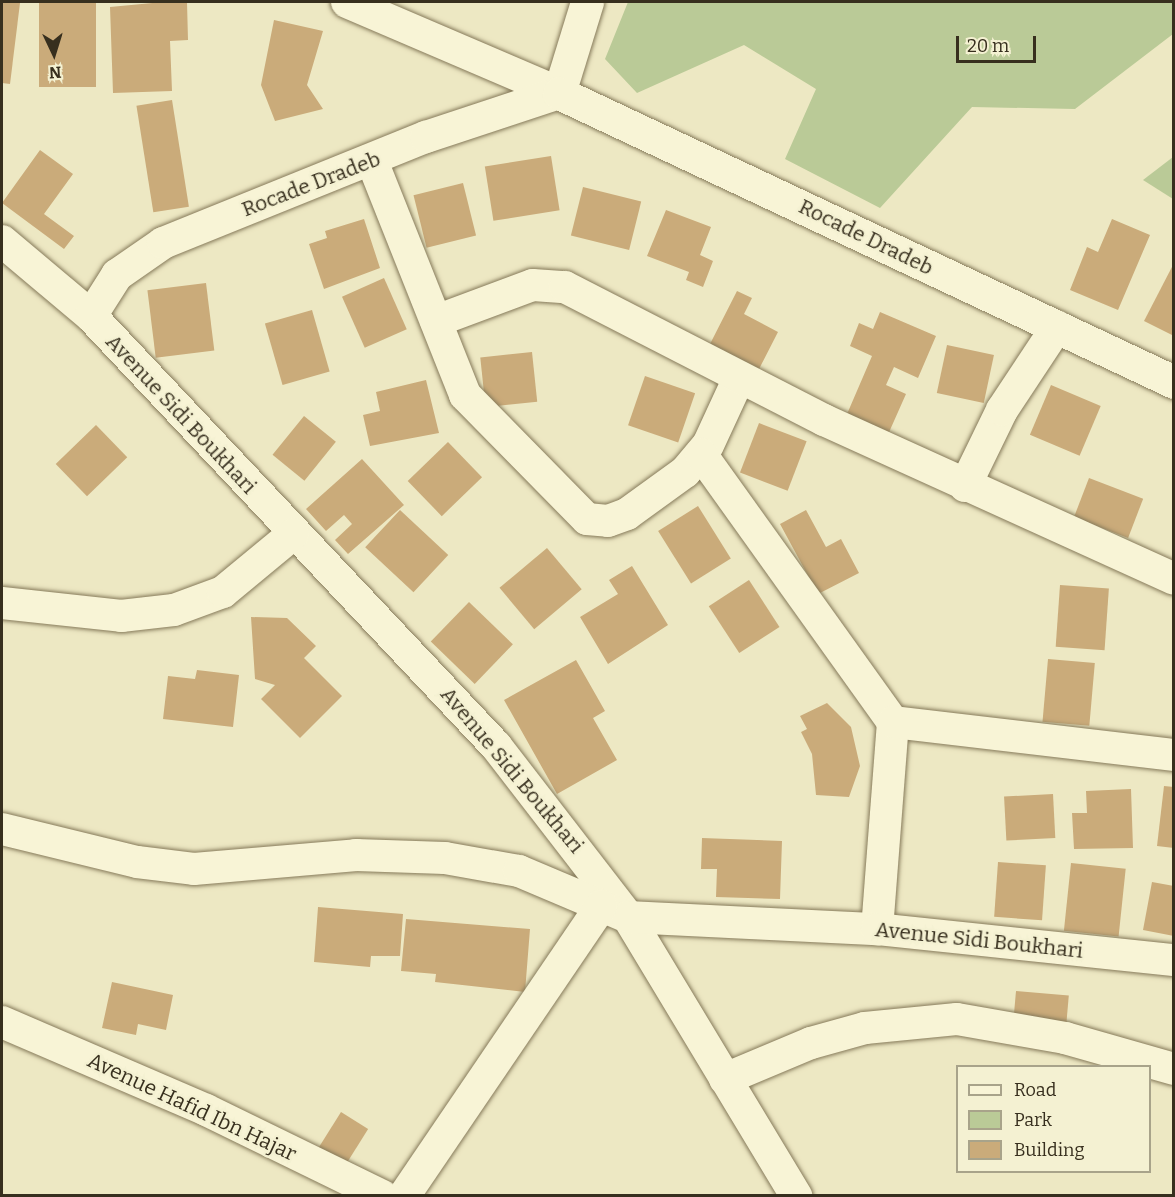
<!DOCTYPE html>
<style>
body{margin:0}
#map{position:relative;width:1175px;height:1197px;overflow:hidden;background:#ede8c3;font-family:Bitter,serif}
div>[style]{position:absolute}
[style*='--x']{left:calc(var(--x)*1px);top:calc(var(--y)*1px);width:calc(var(--w)*1px);rotate:calc(var(--a)*1deg)}
.green>*{inset:0;background:#baca97}
.building>*{inset:0;background:#caab7a;transform-origin:0 0}
.roads{filter:drop-shadow(0 0 2px #867a5a) drop-shadow(0 0 2px #867a5a)}
.minor>*{height:32px;margin:-16px;padding:0 16px;transform-origin:16px;border-radius:16px;background:#f8f4d6}
.tertiary>*{height:33px;margin:-16.5px;padding:0 16.5px;transform-origin:16.5px;border-radius:16.5px;background:#f8f4d6}
span{translate:-50% -50%;white-space:nowrap;text-align:center;line-height:1.15;-webkit-text-stroke:4.5px #f4f1d2;paint-order:stroke}
.street-label{font-size:21px;color:#372f1e}
.frame{position:absolute;inset:0;border:3px solid #372f1e;pointer-events:none}
.legend{position:absolute;left:956px;top:1065px;width:195px;height:108px;box-sizing:border-box;background:#f4f1d2;border:2px solid #a8a38a;margin:0;padding:8px 10px;list-style:none;font-size:18px;color:#372f1e}
.legend li{display:flex;align-items:center;gap:12px;height:30px}
.legend b{width:30px;border:2px solid #a8a38a}
.north{position:absolute;left:24px;top:24px;width:60px;height:60px;-webkit-text-stroke:4px #f4f1d2;paint-order:stroke;rotate:176deg;font-size:16px;font-weight:700;line-height:24px;text-align:center;color:#372f1e}
.north::after{content:'';display:block;margin:auto;width:21px;height:27px;background:#372f1e;clip-path:polygon(50% 0,100% 100%,50% 72%,0 100%)}
.scale{position:absolute;left:956px;top:36px;width:80px;height:27px;box-sizing:border-box;border:3px solid #372f1e;border-top:0;padding-left:8px;font-size:18px;line-height:21px;white-space:nowrap;color:#372f1e;-webkit-text-stroke:4px #f4f1d2;paint-order:stroke}
</style>
<div id="map">
<div class="green">
<i style="clip-path:polygon(628px 2px,1173px 2px,1173px 34px,1075px 109px,972px 107px,880px 208px,785px 159px,816px 89px,744px 45px,637px 93px,605px 59px)"></i>
<i style="clip-path:polygon(1173px 157px,1173px 199px,1143px 180px)"></i>
</div>
<div class="building">
<i style="clip-path:polygon(2px 2px,20px 3px,10px 84px,2px 83px)"></i>
<i style="left:39px;top:2px;width:57px;height:85px"></i>
<i style="clip-path:polygon(163px 2px,187px 2px,188px 40px,170px 41px,172px 91px,113px 93px,110px 7px)"></i>
<i style="clip-path:polygon(274px 20px,323px 31px,307px 85px,323px 109px,275px 121px,261px 85px)"></i>
<i style="left:172px;top:100px;width:108px;height:36px;rotate:81deg"></i>
<i style="clip-path:polygon(40px 150px,73px 174px,44px 214px,74px 236px,64px 249px,2px 203px)"></i>
<i style="left:551px;top:156px;width:55px;height:67px;rotate:81deg"></i>
<i style="left:463px;top:183px;width:54px;height:51px;rotate:76deg"></i>
<i style="left:583px;top:187px;width:60px;height:50px;rotate:14deg"></i>
<i style="clip-path:polygon(666px 210px,711px 227px,700px 255px,713px 261px,703px 287px,686px 280px,689px 272px,647px 256px)"></i>
<i style="clip-path:polygon(364px 219px,380px 268px,324px 289px,309px 244px,327px 238px,325px 231px)"></i>
<i style="clip-path:polygon(1112px 219px,1150px 235px,1118px 310px,1070px 290px,1087px 247px,1098px 252px)"></i>
<i style="clip-path:polygon(1174px 263px,1174px 336px,1144px 321px)"></i>
<i style="left:384px;top:278px;width:56px;height:46px;rotate:66deg"></i>
<i style="left:206px;top:283px;width:68px;height:59px;rotate:83deg"></i>
<i style="clip-path:polygon(737px 291px,752px 298px,744px 314px,778px 332px,758px 371px,709px 346px)"></i>
<i style="left:312px;top:310px;width:64px;height:49px;rotate:74deg"></i>
<i style="clip-path:polygon(880px 312px,936px 336px,918px 378px,894px 367px,886px 385px,906px 394px,886px 439px,844px 421px,872px 356px,850px 346px,859px 323px,873px 329px)"></i>
<i style="left:947px;top:345px;width:48px;height:49px;rotate:12deg"></i>
<i style="left:532px;top:352px;width:50px;height:52px;rotate:84deg"></i>
<i style="left:645px;top:376px;width:53px;height:52px;rotate:19deg"></i>
<i style="clip-path:polygon(426px 380px,439px 433px,370px 446px,363px 415px,380px 411px,376px 392px)"></i>
<i style="left:1051px;top:385px;width:54px;height:54px;rotate:23deg"></i>
<i style="left:304px;top:416px;width:41px;height:50px;rotate:39deg"></i>
<i style="left:759px;top:423px;width:51px;height:53px;rotate:21deg"></i>
<i style="left:96px;top:425px;width:45px;height:56px;rotate:46deg"></i>
<i style="left:448px;top:442px;width:49px;height:56px;rotate:46deg"></i>
<i style="clip-path:polygon(362px 459px,404px 505px,348px 554px,335px 540px,352px 524px,344px 515px,326px 531px,306px 509px)"></i>
<i style="left:1089px;top:478px;width:58px;height:42px;rotate:21deg"></i>
<i style="left:698px;top:506px;width:62px;height:47px;rotate:58deg"></i>
<i style="left:400px;top:510px;width:66px;height:51px;rotate:43deg"></i>
<i style="clip-path:polygon(806px 510px,826px 547px,841px 539px,859px 573px,818px 594px,780px 524px)"></i>
<i style="left:547px;top:548px;width:54px;height:62px;rotate:50deg"></i>
<i style="clip-path:polygon(632px 566px,668px 625px,608px 664px,580px 617px,618px 594px,609px 580px)"></i>
<i style="left:749px;top:580px;width:56px;height:48px;rotate:57deg"></i>
<i style="left:1060px;top:585px;width:49px;height:62px;rotate:4deg"></i>
<i style="left:469px;top:602px;width:61px;height:55px;rotate:44deg"></i>
<i style="clip-path:polygon(251px 617px,287px 618px,316px 646px,304px 658px,342px 696px,300px 738px,261px 699px,275px 685px,255px 679px)"></i>
<i style="left:1048px;top:659px;width:47px;height:63px;rotate:5deg"></i>
<i style="clip-path:polygon(576px 660px,605px 711px,593px 718px,617px 760px,557px 794px,504px 700px)"></i>
<i style="clip-path:polygon(197px 670px,239px 675px,233px 727px,163px 719px,168px 676px,195px 679px)"></i>
<i style="clip-path:polygon(827px 703px,851px 727px,860px 766px,849px 797px,816px 795px,812px 754px,801px 732px,807px 729px,800px 716px)"></i>
<i style="clip-path:polygon(1164px 786px,1174px 787px,1174px 848px,1157px 846px)"></i>
<i style="clip-path:polygon(1131px 789px,1133px 848px,1074px 849px,1072px 813px,1087px 813px,1086px 791px)"></i>
<i style="left:1053px;top:794px;width:44px;height:49px;rotate:87deg"></i>
<i style="clip-path:polygon(702px 838px,782px 841px,780px 899px,716px 897px,717px 869px,701px 869px)"></i>
<i style="left:998px;top:862px;width:48px;height:55px;rotate:4deg"></i>
<i style="left:1071px;top:863px;width:55px;height:68px;rotate:6deg"></i>
<i style="clip-path:polygon(1152px 882px,1174px 886px,1174px 936px,1143px 930px)"></i>
<i style="clip-path:polygon(318px 907px,403px 914px,400px 956px,371px 956px,370px 967px,314px 962px)"></i>
<i style="clip-path:polygon(406px 919px,530px 929px,525px 992px,435px 982px,436px 974px,401px 971px)"></i>
<i style="clip-path:polygon(112px 982px,173px 995px,166px 1030px,138px 1024px,136px 1035px,102px 1028px)"></i>
<i style="left:1016px;top:991px;width:53px;height:33px;rotate:5deg"></i>
<i style="left:341px;top:1112px;width:32px;height:42px;rotate:32deg"></i>
</div>
<div class="roads">
<div class="minor">
<i style="--x:347;--y:2;--w:231;--a:23.2"></i>
<i style="--x:372;--y:161;--w:252;--a:68.3"></i>
<i style="--x:465;--y:395;--w:174;--a:45.5"></i>
<i style="--x:587;--y:519;--w:21;--a:5"></i>
<i style="--x:608;--y:521;--w:20;--a:-20"></i>
<i style="--x:627;--y:514;--w:72;--a:-35.9"></i>
<i style="--x:685;--y:472;--w:35;--a:-50"></i>
<i style="--x:708;--y:445;--w:74;--a:-65.2"></i>
<i style="--x:2;--y:241;--w:116;--a:40.1"></i>
<i style="--x:91;--y:316;--w:591;--a:46.71"></i>
<i style="--x:496;--y:746;--w:216;--a:52.3"></i>
<i style="--x:628;--y:917;--w:326;--a:58.9"></i>
<i style="--x:91;--y:316;--w:49;--a:-57.6"></i>
<i style="--x:117;--y:275;--w:56;--a:-34.8"></i>
<i style="--x:163;--y:243;--w:284;--a:-22"></i>
<i style="--x:426;--y:137;--w:140;--a:-18.3"></i>
<i style="--x:436;--y:321;--w:103;--a:-20.4"></i>
<i style="--x:533;--y:285;--w:32;--a:4"></i>
<i style="--x:565;--y:287;--w:291;--a:27.2"></i>
<i style="--x:824;--y:420;--w:384;--a:24.4"></i>
<i style="--x:701;--y:454;--w:330;--a:54.4"></i>
<i style="--x:893;--y:722;--w:208;--a:94.4"></i>
<i style="--x:965;--y:486;--w:85;--a:-64"></i>
<i style="--x:1002;--y:410;--w:100;--a:-56.5"></i>
<i style="--x:2;--y:603;--w:120;--a:6.2"></i>
<i style="--x:121;--y:616;--w:53;--a:-6.5"></i>
<i style="--x:174;--y:610;--w:52;--a:-20.2"></i>
<i style="--x:223;--y:592;--w:91;--a:-39.6"></i>
<i style="--x:893;--y:722;--w:283;--a:6.7"></i>
<i style="--x:2;--y:829;--w:139;--a:13.7"></i>
<i style="--x:137;--y:862;--w:57;--a:7"></i>
<i style="--x:194;--y:869;--w:163;--a:-4.9"></i>
<i style="--x:356;--y:855;--w:89;--a:1.9"></i>
<i style="--x:445;--y:858;--w:75;--a:10"></i>
<i style="--x:519;--y:871;--w:118;--a:22.9"></i>
<i style="--x:628;--y:917;--w:249;--a:2.8"></i>
<i style="--x:877;--y:929;--w:299;--a:6"></i>
<i style="--x:2;--y:1022;--w:222;--a:23.3"></i>
<i style="--x:206;--y:1110;--w:196;--a:26"></i>
<i style="--x:725;--y:1079;--w:93;--a:-22.7"></i>
<i style="--x:811;--y:1043;--w:56;--a:-15.5"></i>
<i style="--x:865;--y:1028;--w:92;--a:-5.6"></i>
<i style="--x:957;--y:1019;--w:110;--a:10"></i>
<i style="--x:1065;--y:1038;--w:113;--a:15.9"></i>
<i style="--x:404;--y:1196;--w:351;--a:-55.8"></i>
</div>
<div class="tertiary">
<i style="--x:587;--y:2;--w:95;--a:107.1"></i>
<i style="--x:559;--y:93;--w:680;--a:25.17"></i>
</div>
</div>
<div class="street-label">
<span style="left:311px;top:184px;rotate:-21deg">Rocade Dradeb</span>
<span style="left:866px;top:237px;rotate:26deg">Rocade Dradeb</span>
<span style="left:181px;top:414px;rotate:47deg">Avenue Sidi Boukhari</span>
<span style="left:512px;top:770px;rotate:50deg">Avenue Sidi Boukhari</span>
<span style="left:979px;top:940px;rotate:6deg">Avenue Sidi Boukhari</span>
<span style="left:192px;top:1107px;rotate:25deg">Avenue Hafid Ibn Hajar</span>
</div>
<div class="frame"></div>
<ul class="legend">
<li><b style="height:8px;background:#f8f4d6"></b>Road</li>
<li><b style="height:16px;background:#baca97"></b>Park</li>
<li><b style="height:16px;background:#caab7a"></b>Building</li>
</ul>
<div class="north">N</div>
<div class="scale">20 m</div>
</div>
